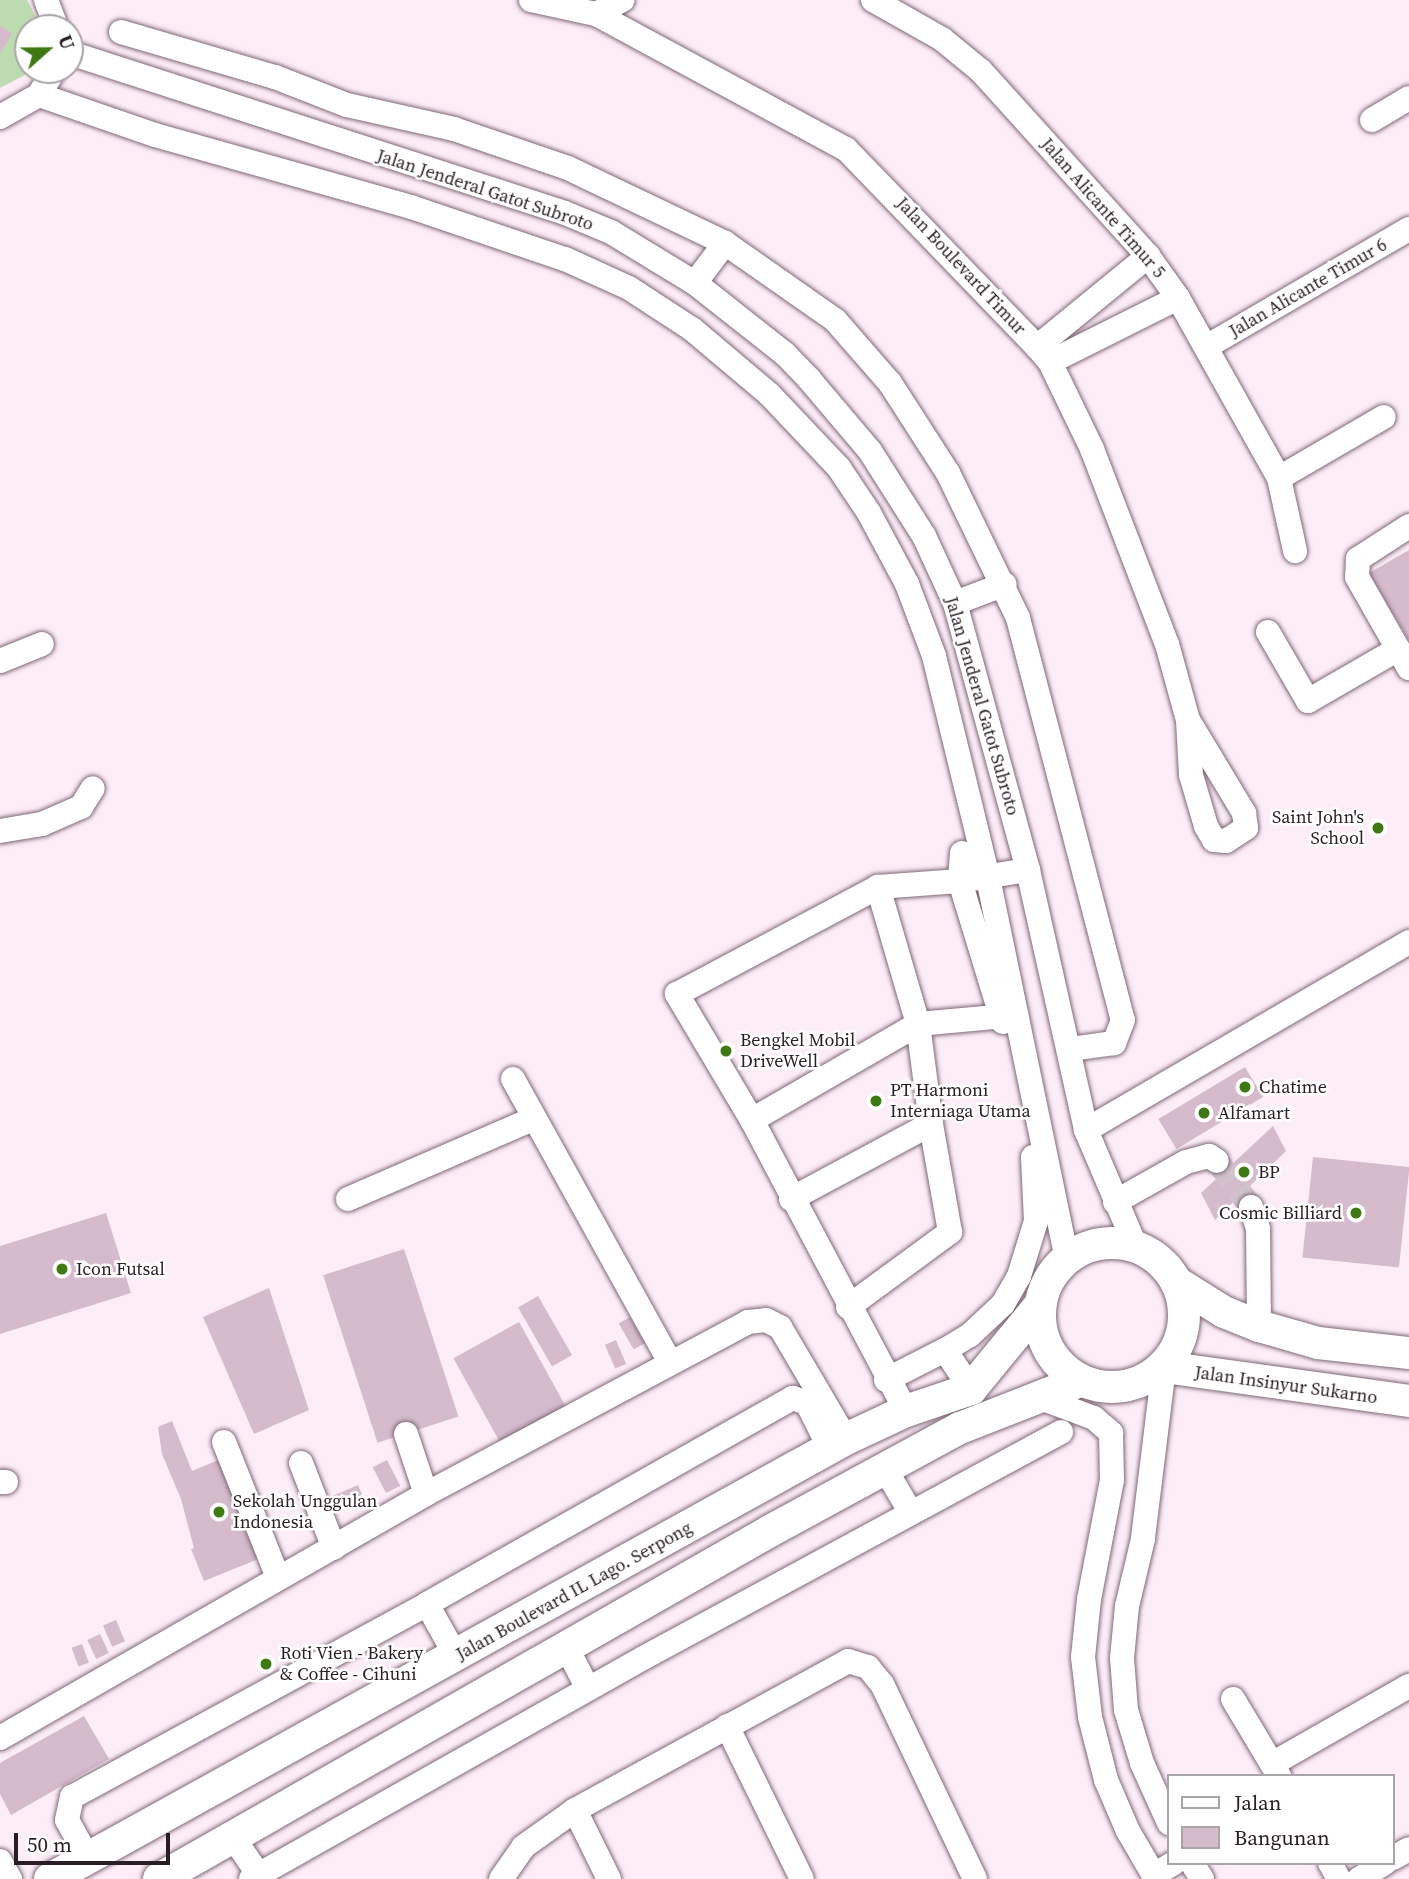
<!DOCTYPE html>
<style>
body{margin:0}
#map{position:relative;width:1409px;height:1879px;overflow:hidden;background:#fdedf7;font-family:"Source Serif 4",serif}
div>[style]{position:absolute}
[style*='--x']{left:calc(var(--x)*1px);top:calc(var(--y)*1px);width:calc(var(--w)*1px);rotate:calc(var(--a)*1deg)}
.green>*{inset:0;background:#bedcb1}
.building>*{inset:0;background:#d5bbcb;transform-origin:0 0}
.minor-tunnel>*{height:24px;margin-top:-12px;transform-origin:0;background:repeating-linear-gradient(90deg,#d2c4cd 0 24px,transparent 0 36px)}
.roads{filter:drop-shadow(0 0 2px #7f6877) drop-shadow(0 0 2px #7f6877)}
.minor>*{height:24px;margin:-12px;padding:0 12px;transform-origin:12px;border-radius:12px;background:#fff}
.major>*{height:32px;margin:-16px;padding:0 16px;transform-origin:16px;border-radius:16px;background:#fff}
.major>.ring{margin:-16px;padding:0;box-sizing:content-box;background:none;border:32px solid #fff;border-radius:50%}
.dots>*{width:19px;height:19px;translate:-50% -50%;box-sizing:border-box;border:4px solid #fff;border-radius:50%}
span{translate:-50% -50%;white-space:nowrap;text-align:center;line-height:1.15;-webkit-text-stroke:5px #fff;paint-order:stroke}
.street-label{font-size:18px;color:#281e24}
.poi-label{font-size:18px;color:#281e24}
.right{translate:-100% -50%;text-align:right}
.left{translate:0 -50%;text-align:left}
.legend{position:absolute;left:1167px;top:1774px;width:228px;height:91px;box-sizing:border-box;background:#fff;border:2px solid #a9a5a7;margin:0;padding:9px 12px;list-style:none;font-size:21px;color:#281e24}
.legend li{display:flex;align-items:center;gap:14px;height:35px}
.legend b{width:35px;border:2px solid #a9a5a7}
.north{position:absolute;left:14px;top:14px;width:70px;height:70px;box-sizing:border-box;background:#fff;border:2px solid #a9a5a7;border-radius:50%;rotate:69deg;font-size:19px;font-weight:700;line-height:28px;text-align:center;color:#281e24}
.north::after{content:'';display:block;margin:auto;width:24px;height:32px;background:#3e7913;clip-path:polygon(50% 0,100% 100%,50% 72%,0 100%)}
.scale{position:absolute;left:14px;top:1833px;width:156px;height:32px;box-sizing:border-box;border:4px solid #281e24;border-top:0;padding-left:9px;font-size:21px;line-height:24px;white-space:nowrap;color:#281e24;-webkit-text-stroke:5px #fff;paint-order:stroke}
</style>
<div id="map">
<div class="green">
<i style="clip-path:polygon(0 0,27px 0,41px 27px,28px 28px,25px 75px,0 88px)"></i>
</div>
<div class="building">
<i style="clip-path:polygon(0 26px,12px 33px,0 54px)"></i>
<i style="clip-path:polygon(1409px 550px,1409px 641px,1369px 573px)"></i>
<i style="left:1245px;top:1067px;width:35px;height:101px;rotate:59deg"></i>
<i style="clip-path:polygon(1273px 1126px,1286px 1151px,1215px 1220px,1201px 1193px)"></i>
<i style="left:1313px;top:1157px;width:97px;height:101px;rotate:6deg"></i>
<i style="clip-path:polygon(106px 1213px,131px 1293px,0 1334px,0 1246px)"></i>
<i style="left:404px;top:1249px;width:176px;height:85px;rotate:72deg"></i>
<i style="clip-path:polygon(269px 1288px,309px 1410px,254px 1434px,203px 1317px)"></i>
<i style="left:538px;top:1296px;width:68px;height:23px;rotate:60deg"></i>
<i style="left:630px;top:1317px;width:30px;height:13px;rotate:60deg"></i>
<i style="left:519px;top:1322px;width:98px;height:75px;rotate:61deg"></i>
<i style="left:616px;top:1340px;width:26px;height:12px;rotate:67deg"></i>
<i style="clip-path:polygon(172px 1421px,192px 1471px,228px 1456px,268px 1555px,204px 1581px,191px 1549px,194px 1548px,181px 1499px,162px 1454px,158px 1427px)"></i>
<i style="left:387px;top:1460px;width:29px;height:16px;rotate:63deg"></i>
<i style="left:358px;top:1485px;width:13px;height:28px;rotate:67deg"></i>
<i style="left:116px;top:1620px;width:23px;height:14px;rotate:67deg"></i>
<i style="left:100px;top:1634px;width:21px;height:14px;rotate:65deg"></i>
<i style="left:82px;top:1644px;width:20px;height:11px;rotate:70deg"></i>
<i style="clip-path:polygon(84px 1716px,109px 1759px,11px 1815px,0 1794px,0 1763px)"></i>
</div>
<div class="minor-tunnel">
<i style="--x:1217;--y:1161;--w:57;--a:53.5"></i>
</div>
<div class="roads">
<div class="minor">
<i style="--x:46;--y:0;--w:30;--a:69"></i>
<i style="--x:531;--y:0;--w:66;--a:12.2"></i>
<i style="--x:596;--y:14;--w:284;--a:28.4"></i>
<i style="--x:846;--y:149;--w:275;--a:46"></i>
<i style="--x:1037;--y:347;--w:20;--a:49"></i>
<i style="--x:1050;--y:362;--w:97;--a:64.2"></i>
<i style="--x:1092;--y:449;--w:209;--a:69"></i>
<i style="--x:1167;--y:644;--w:79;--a:74.6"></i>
<i style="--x:1188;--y:720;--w:109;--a:58.9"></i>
<i style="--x:1244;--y:813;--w:15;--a:82"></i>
<i style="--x:1246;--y:828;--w:24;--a:147"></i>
<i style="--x:1226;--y:841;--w:12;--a:-175"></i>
<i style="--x:1214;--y:840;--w:16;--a:-120"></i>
<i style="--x:1206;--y:826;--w:53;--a:-106.4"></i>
<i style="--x:1191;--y:775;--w:55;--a:-93.1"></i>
<i style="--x:873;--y:0;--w:79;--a:29.5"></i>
<i style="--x:942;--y:39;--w:50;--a:39.4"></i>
<i style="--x:981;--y:71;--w:249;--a:47.9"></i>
<i style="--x:1148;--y:256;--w:52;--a:54.5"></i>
<i style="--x:1178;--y:298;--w:206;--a:60.7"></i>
<i style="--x:1279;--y:478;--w:75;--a:77.6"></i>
<i style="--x:596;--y:14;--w:30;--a:-28"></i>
<i style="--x:121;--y:32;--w:160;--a:16.3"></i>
<i style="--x:275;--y:77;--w:77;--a:21.3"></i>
<i style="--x:347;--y:105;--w:110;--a:12.6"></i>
<i style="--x:454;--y:129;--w:120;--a:18.9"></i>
<i style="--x:568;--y:168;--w:174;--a:25.5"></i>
<i style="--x:725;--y:243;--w:134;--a:35"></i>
<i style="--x:835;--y:320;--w:84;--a:48.9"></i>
<i style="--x:890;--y:383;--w:107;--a:57.2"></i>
<i style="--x:948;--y:473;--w:161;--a:64.2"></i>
<i style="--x:1018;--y:618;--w:415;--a:75.4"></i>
<i style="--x:1123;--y:1020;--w:25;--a:111"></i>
<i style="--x:1114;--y:1043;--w:43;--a:172.1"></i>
<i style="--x:70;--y:53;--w:520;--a:17.91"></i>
<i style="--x:565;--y:213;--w:50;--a:22.4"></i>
<i style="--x:611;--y:232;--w:98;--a:31.3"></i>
<i style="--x:695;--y:283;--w:115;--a:38.3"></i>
<i style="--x:785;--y:354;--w:35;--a:46"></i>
<i style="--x:809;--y:379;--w:94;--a:49.7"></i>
<i style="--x:870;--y:451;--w:101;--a:57.6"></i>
<i style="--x:924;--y:536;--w:74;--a:65.2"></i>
<i style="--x:955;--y:603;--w:277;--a:74.7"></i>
<i style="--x:1028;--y:870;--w:266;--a:77.4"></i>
<i style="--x:1086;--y:1130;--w:127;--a:66.9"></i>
<i style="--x:39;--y:95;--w:123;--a:19"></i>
<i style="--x:155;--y:135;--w:266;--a:15.7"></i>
<i style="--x:411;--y:207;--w:163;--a:18.7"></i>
<i style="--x:565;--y:259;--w:70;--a:24.4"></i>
<i style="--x:629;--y:288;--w:75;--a:33.1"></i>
<i style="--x:692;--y:329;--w:101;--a:40.2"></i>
<i style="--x:769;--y:394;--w:102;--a:46.6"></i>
<i style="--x:839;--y:468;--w:54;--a:56.3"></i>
<i style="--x:869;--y:513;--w:81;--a:61.8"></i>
<i style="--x:907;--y:584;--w:77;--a:69.4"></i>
<i style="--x:934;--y:656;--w:228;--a:76.3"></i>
<i style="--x:988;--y:878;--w:388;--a:78.3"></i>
<i style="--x:0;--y:117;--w:45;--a:-29.4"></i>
<i style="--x:39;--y:95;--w:29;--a:-59"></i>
<i style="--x:1372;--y:120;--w:43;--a:-30.7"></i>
<i style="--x:695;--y:283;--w:50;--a:-53.1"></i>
<i style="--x:1037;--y:347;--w:144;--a:-39.3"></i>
<i style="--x:1206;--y:347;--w:235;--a:-30.2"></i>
<i style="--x:1050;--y:362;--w:143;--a:-26.6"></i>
<i style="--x:1279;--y:478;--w:121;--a:-30.2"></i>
<i style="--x:1409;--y:526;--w:61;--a:147.1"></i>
<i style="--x:1358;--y:559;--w:18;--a:93"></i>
<i style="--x:1357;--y:577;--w:105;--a:60.3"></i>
<i style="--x:955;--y:603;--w:53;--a:-20.8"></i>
<i style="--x:1268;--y:632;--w:80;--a:59.9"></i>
<i style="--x:1308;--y:701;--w:104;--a:-30"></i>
<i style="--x:0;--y:661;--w:45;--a:-22"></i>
<i style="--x:0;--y:831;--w:43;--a:-9.5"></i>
<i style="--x:42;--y:824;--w:43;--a:-23.6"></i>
<i style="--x:81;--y:807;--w:22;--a:-58"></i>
<i style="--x:1003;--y:1022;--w:147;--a:-107"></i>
<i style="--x:960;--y:881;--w:69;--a:-9.2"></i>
<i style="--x:513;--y:1079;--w:324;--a:61"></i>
<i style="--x:752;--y:1120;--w:192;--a:-30"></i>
<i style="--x:918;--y:1024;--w:98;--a:-5.2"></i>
<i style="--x:1086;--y:1130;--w:374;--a:-30.2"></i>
<i style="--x:348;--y:1199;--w:202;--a:-23.4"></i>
<i style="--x:791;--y:1199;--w:159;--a:-28.2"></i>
<i style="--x:931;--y:1124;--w:101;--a:-97.4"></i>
<i style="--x:918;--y:1024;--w:143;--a:-106.3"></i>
<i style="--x:1115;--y:1202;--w:81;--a:-29.4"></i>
<i style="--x:1186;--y:1162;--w:24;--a:-15"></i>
<i style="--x:1209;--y:1156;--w:9;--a:32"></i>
<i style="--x:1251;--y:1207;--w:23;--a:72"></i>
<i style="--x:1258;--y:1229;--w:97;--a:89.4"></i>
<i style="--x:848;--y:1307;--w:127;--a:-36.3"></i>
<i style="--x:950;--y:1232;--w:110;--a:-100"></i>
<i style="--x:1164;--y:1367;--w:173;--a:97"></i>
<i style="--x:1143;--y:1539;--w:69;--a:103.4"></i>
<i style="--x:1127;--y:1606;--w:52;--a:95.5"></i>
<i style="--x:1122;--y:1658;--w:52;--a:85.6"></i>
<i style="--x:1126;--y:1710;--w:55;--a:73.2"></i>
<i style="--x:1142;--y:1763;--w:66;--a:65.8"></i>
<i style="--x:886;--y:1380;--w:66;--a:-27"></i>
<i style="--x:971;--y:1389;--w:47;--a:-123.7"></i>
<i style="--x:945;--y:1350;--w:29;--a:-31"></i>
<i style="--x:970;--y:1335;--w:45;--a:-43.2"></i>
<i style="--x:1003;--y:1304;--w:32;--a:-60"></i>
<i style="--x:1019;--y:1276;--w:58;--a:-72.8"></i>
<i style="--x:1036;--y:1221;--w:64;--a:-92.7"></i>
<i style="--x:1038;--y:1397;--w:60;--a:20.6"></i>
<i style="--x:1094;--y:1418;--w:23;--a:41"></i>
<i style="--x:1111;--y:1433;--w:47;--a:88.8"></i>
<i style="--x:1112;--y:1480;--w:121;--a:100.9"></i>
<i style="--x:1089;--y:1599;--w:58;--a:95.9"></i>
<i style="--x:1083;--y:1657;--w:60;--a:83.3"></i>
<i style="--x:1090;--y:1717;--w:65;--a:75.7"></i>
<i style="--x:1106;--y:1780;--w:56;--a:66.7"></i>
<i style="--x:1128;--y:1831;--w:56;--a:59.7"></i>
<i style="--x:906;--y:1411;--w:329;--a:-117.9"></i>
<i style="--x:752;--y:1120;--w:147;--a:-120.8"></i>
<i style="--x:677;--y:994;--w:228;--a:-28"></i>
<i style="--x:878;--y:887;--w:82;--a:-4.2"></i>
<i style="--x:960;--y:881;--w:28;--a:-86"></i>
<i style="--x:406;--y:1434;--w:63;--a:71.6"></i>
<i style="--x:224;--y:1442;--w:146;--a:68.3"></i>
<i style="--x:301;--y:1463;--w:91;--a:68.8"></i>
<i style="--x:885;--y:1469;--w:51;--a:59.4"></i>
<i style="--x:0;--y:1482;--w:6;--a:0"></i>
<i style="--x:427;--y:1604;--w:420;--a:-29.4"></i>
<i style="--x:793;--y:1398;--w:15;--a:20"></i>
<i style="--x:807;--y:1403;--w:51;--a:63.4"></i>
<i style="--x:566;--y:1646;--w:48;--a:62.9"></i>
<i style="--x:1233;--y:1699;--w:90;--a:59.1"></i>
<i style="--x:727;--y:1726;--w:170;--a:63.9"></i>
<i style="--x:0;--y:1738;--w:491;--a:-29.8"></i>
<i style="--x:426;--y:1494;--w:365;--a:-28.1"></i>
<i style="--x:748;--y:1322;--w:18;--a:-6"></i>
<i style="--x:766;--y:1320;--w:16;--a:27"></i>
<i style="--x:780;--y:1327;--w:130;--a:59.5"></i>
<i style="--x:1272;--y:1764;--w:158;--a:-29.7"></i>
<i style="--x:575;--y:1810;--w:77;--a:63.8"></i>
<i style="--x:234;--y:1839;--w:44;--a:55.2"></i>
<i style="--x:88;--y:1858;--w:43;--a:-118.9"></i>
<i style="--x:67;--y:1820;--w:24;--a:-78"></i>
<i style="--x:72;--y:1797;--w:404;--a:-28.5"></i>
<i style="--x:427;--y:1604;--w:60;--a:60.9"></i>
<i style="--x:1393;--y:1858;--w:18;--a:-29"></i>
<i style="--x:0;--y:1861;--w:21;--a:61"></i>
<i style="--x:1192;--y:1863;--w:19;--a:58"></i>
<i style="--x:1330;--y:1863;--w:18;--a:61"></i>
<i style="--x:1154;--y:1875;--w:23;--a:-31"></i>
<i style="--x:251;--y:1879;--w:452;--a:-29.4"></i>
<i style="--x:645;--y:1657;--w:473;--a:-28.4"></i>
<i style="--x:501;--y:1879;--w:39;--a:-55"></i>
<i style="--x:523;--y:1847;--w:64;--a:-35.4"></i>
<i style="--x:575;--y:1810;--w:311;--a:-28.6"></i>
<i style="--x:848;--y:1661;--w:21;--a:17"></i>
<i style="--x:868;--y:1667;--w:22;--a:51"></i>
<i style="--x:882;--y:1684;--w:216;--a:64.5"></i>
<i style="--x:1359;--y:1879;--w:31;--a:-32"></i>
</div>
<div class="major">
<i class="ring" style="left:1040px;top:1243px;width:112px;height:112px"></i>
<i style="--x:1176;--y:1282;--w:57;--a:32"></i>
<i style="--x:1224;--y:1312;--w:38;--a:22"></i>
<i style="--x:1259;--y:1326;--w:61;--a:16.1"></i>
<i style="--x:1318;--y:1343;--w:92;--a:6.3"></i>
<i style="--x:1164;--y:1367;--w:247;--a:7.9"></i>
<i style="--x:50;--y:1879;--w:910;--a:-28.93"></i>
<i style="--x:846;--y:1439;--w:66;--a:-25"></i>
<i style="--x:906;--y:1411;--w:69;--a:-18.7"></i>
<i style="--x:971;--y:1389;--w:109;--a:-50.6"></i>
<i style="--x:159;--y:1879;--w:703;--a:-29.66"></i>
<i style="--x:770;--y:1531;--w:216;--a:-28.5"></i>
<i style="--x:960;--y:1428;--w:129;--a:-21.4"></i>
</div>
</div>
<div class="dots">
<i style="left:1378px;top:828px;background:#3e7913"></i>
<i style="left:726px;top:1051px;background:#3e7913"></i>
<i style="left:1245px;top:1087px;background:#3e7913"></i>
<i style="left:876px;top:1101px;background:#3e7913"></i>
<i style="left:1204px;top:1113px;background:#3e7913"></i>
<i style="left:1244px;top:1172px;background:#3e7913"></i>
<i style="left:1356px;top:1213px;background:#3e7913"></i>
<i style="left:62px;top:1269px;background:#3e7913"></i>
<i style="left:219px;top:1512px;background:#3e7913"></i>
<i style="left:266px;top:1664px;background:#3e7913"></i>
</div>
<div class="street-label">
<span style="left:485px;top:190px;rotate:18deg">Jalan Jenderal Gatot Subroto</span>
<span style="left:1103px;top:208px;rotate:49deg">Jalan Alicante Timur 5</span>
<span style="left:961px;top:266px;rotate:47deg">Jalan Boulevard Timur</span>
<span style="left:1308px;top:288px;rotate:-30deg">Jalan Alicante Timur 6</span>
<span style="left:982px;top:706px;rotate:74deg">Jalan Jenderal Gatot Subroto</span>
<span style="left:1286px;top:1385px;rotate:8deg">Jalan Insinyur Sukarno</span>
<span style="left:574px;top:1591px;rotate:-29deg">Jalan Boulevard IL Lago. Serpong</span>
</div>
<div class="poi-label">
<span class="right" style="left:1364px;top:828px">Saint John's<br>School</span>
<span class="left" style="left:740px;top:1051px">Bengkel Mobil<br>DriveWell</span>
<span class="left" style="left:1259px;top:1087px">Chatime</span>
<span class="left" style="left:890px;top:1101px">PT Harmoni<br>Interniaga Utama</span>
<span class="left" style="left:1218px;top:1113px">Alfamart</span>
<span class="left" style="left:1258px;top:1172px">BP</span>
<span class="right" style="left:1342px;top:1213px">Cosmic Billiard</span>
<span class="left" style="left:76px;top:1269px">Icon Futsal</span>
<span class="left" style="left:233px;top:1512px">Sekolah Unggulan<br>Indonesia</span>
<span class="left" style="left:280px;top:1664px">Roti Vien - Bakery<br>&amp; Coffee - Cihuni</span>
</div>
<ul class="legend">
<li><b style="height:9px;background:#fff"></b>Jalan</li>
<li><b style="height:19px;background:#d5bbcb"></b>Bangunan</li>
</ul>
<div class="north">U</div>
<div class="scale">50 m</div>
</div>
